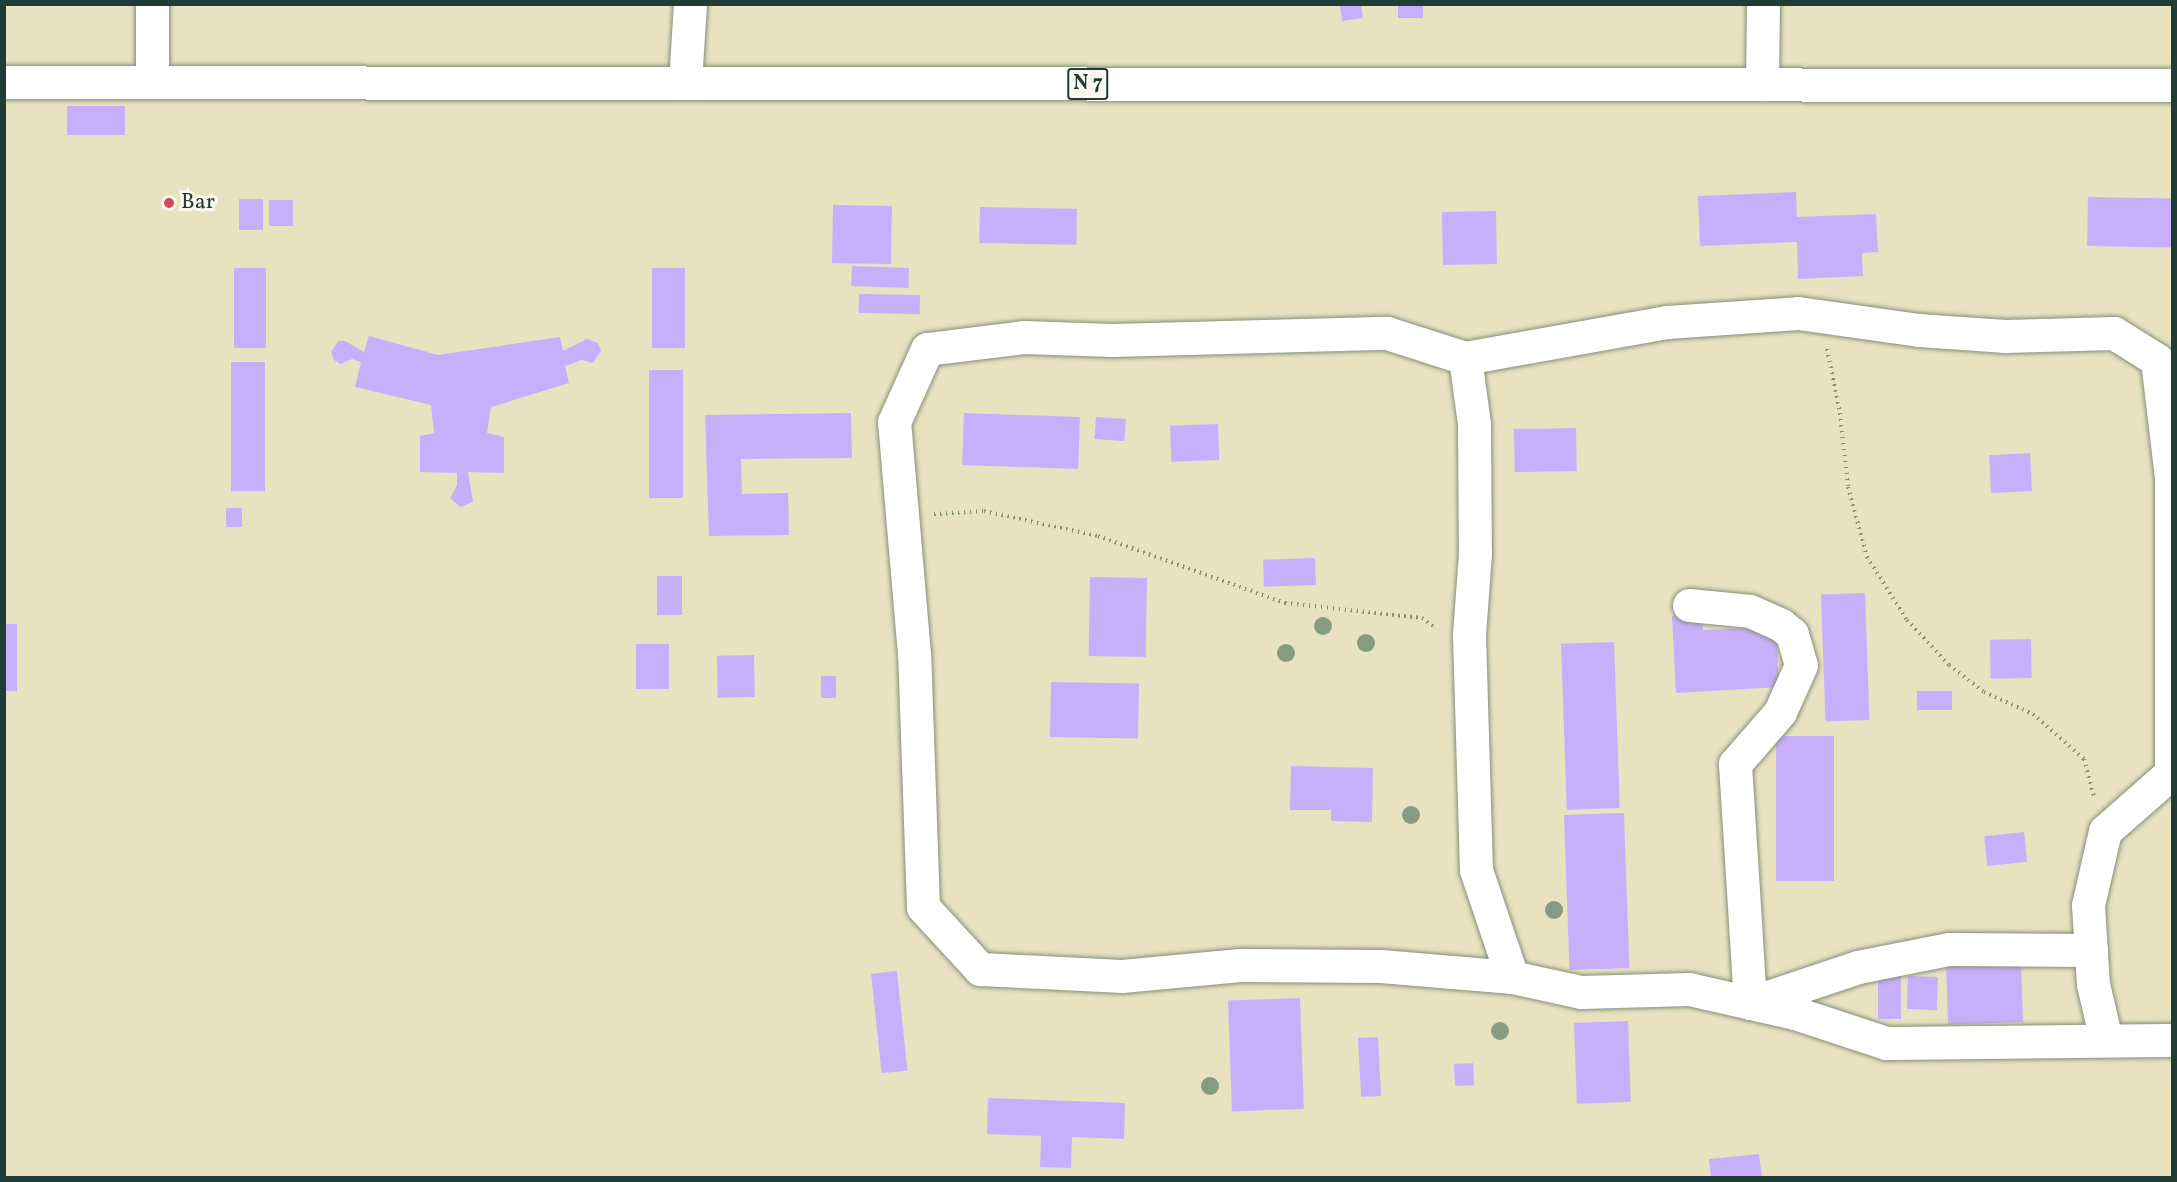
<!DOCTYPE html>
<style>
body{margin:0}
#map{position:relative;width:2177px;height:1182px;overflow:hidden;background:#e8e2c1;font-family:Vollkorn,serif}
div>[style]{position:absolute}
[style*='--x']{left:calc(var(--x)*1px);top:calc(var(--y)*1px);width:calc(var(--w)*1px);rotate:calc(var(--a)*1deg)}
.building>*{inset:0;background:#c7affb;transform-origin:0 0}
.path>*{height:4px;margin-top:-2px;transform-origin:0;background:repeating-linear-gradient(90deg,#84907a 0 1.5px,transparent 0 6px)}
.roads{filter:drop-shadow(0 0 2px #84907a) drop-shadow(0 0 2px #84907a)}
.minor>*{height:33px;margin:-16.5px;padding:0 16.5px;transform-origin:16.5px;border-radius:16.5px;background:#fff}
.highway>*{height:33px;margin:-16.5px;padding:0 16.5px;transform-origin:16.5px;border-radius:16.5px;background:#fff}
.trees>*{width:18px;height:18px;margin:-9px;border-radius:50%;background:#869c81}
.dots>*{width:16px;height:16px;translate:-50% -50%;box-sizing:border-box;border:3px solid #fbf7ec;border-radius:50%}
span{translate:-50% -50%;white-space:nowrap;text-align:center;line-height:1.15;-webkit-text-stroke:6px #fbf7ec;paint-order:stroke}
.shield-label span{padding:2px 4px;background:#fbf7ec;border:2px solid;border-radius:4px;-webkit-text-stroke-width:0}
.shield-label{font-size:21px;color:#1f3d34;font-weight:700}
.poi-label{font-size:22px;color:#1f3d34}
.left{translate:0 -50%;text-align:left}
.frame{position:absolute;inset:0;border:6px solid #1f3d34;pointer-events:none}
</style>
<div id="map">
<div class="building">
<i style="clip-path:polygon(1340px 4px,1361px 4px,1363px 18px,1342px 21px)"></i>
<i style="left:1398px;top:4px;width:25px;height:14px"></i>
<i style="left:67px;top:106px;width:58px;height:29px"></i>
<i style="clip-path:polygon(1796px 192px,1797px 217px,1876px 214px,1878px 252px,1862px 253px,1863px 276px,1798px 279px,1797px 242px,1700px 246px,1698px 196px)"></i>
<i style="left:2088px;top:197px;width:84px;height:49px;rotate:1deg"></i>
<i style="left:239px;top:199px;width:24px;height:31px"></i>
<i style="left:269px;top:200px;width:24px;height:26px"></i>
<i style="left:833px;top:205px;width:59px;height:58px;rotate:1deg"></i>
<i style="left:980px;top:207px;width:97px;height:36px;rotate:1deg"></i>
<i style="left:1496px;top:211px;width:53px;height:54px;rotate:89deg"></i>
<i style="left:852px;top:266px;width:57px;height:20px;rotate:2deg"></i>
<i style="left:266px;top:268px;width:80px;height:32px;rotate:90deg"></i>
<i style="left:652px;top:268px;width:33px;height:80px"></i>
<i style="left:859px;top:294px;width:61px;height:19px;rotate:1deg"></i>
<i style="clip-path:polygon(369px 336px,438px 355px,560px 337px,563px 351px,587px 339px,598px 343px,601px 351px,593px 363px,582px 360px,565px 366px,569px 383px,491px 407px,487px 433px,504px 437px,504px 473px,468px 472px,473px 502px,460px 507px,450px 498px,457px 485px,457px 473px,420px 472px,420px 436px,434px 433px,431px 405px,355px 387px,361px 362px,352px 359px,341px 364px,334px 360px,331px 352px,338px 341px,345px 341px,364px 352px)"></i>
<i style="left:231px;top:362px;width:34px;height:129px"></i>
<i style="left:649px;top:370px;width:34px;height:128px"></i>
<i style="clip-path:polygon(851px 413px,852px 458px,741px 459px,742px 494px,788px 493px,789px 535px,709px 536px,705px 415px)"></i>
<i style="left:964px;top:413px;width:116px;height:52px;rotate:2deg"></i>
<i style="left:1096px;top:417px;width:30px;height:22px;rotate:4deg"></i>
<i style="left:1218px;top:424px;width:36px;height:48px;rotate:88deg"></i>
<i style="left:1576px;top:428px;width:43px;height:62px;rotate:89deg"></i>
<i style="left:2030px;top:453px;width:38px;height:41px;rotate:87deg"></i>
<i style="left:226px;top:508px;width:16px;height:19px"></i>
<i style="left:1315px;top:558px;width:27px;height:52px;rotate:88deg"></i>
<i style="left:657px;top:576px;width:25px;height:39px"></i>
<i style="left:1090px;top:577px;width:57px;height:79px;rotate:1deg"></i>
<i style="left:1865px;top:593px;width:127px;height:44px;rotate:88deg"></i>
<i style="clip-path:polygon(1702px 614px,1703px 630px,1776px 627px,1779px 687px,1676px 693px,1672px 616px)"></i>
<i style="left:4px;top:624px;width:13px;height:67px"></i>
<i style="left:2031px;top:639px;width:39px;height:41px;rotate:89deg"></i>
<i style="left:1614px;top:642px;width:166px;height:53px;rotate:88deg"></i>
<i style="left:669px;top:644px;width:45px;height:33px;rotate:90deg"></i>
<i style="left:754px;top:655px;width:42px;height:37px;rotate:89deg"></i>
<i style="left:821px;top:676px;width:15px;height:22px"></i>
<i style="left:1051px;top:682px;width:88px;height:55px;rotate:1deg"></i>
<i style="left:1917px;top:691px;width:35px;height:19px"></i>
<i style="left:1776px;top:736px;width:58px;height:145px"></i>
<i style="clip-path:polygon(1291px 766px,1373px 768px,1372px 822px,1331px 821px,1331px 810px,1290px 810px)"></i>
<i style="left:1624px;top:813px;width:155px;height:60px;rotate:88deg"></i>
<i style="left:2024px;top:832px;width:30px;height:40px;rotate:84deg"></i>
<i style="left:2021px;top:962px;width:60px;height:75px;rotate:88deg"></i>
<i style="left:1878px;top:969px;width:23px;height:50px"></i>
<i style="left:897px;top:971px;width:100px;height:26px;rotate:84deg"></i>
<i style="left:1908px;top:976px;width:30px;height:33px;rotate:2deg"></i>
<i style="left:1300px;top:998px;width:111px;height:72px;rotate:88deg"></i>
<i style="left:1628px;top:1021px;width:81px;height:54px;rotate:88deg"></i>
<i style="left:1378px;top:1037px;width:59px;height:20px;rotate:87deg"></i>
<i style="left:1473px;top:1063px;width:22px;height:19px;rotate:87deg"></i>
<i style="clip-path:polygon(988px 1098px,1125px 1103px,1124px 1139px,1072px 1137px,1071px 1168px,1040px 1167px,1041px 1136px,987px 1134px)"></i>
<i style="clip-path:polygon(1759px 1154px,1762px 1178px,1711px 1178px,1709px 1159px)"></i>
</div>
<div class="path">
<i style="--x:1827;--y:349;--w:65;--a:78.5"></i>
<i style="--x:1840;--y:413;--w:74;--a:83.8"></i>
<i style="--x:1848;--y:487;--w:73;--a:74.8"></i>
<i style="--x:1867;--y:557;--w:75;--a:57.6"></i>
<i style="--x:1907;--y:620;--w:62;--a:47"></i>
<i style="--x:1949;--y:665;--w:44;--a:37.6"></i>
<i style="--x:1984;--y:692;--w:54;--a:24.2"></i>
<i style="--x:2033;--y:714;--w:68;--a:41.4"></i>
<i style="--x:2084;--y:759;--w:39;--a:75"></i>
<i style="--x:934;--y:514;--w:50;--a:-3.4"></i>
<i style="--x:984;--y:511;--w:117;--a:12.4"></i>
<i style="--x:1098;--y:536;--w:199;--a:19.7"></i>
<i style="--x:1285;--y:603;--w:138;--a:6.2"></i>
<i style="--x:1422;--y:618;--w:17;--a:36"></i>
</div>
<div class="roads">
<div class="minor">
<i style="--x:152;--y:81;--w:77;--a:-90"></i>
<i style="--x:685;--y:83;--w:79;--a:-86.4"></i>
<i style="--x:1762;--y:84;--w:80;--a:-89.3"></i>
<i style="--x:1465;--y:358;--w:205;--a:-10.1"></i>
<i style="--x:1667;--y:322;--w:131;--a:-3.9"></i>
<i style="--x:1798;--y:313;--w:122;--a:8"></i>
<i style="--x:1919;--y:330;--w:86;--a:4"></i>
<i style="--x:2005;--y:336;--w:109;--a:-1.6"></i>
<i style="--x:2114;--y:333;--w:51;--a:32.1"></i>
<i style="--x:2157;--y:360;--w:119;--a:83.2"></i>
<i style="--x:2171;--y:478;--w:295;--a:90"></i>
<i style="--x:2171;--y:773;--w:88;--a:138.7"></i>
<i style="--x:2105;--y:831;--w:76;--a:102.9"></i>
<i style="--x:2088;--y:905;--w:79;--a:86.4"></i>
<i style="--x:2093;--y:984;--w:57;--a:76.9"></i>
<i style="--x:1689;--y:605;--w:61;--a:5.6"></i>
<i style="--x:1750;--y:611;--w:34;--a:24"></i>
<i style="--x:1781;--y:625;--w:14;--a:39"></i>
<i style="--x:1792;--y:634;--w:32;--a:74"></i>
<i style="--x:1801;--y:665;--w:51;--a:114.1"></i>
<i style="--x:1780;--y:712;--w:69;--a:130.9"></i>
<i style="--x:1735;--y:764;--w:239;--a:86.4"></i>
<i style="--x:1750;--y:1003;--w:114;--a:-18.4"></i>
<i style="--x:1858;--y:967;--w:93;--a:-11.2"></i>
<i style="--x:1949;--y:949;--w:142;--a:0.4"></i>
<i style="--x:1512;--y:977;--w:132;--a:-175.2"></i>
<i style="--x:1380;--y:966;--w:140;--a:-179.6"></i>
<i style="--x:1240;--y:965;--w:119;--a:174.7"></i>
<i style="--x:1122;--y:976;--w:142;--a:-177.2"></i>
<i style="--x:980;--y:969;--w:84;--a:-132.6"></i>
<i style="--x:923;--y:907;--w:253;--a:-92"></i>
<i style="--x:914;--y:654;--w:233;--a:-94.9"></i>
<i style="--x:894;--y:422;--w:80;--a:-65.7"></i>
<i style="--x:927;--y:349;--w:97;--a:-7.1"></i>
<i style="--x:1023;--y:337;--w:89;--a:1.9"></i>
<i style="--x:1112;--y:340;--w:275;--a:-1.5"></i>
<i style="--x:1387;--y:333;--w:82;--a:17.8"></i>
<i style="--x:1465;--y:358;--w:67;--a:82.2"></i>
<i style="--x:1474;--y:424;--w:129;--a:89.6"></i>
<i style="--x:1475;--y:553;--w:82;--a:94.2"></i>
<i style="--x:1469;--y:635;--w:235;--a:88.3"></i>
<i style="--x:1476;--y:870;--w:113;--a:71.4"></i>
<i style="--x:1512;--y:977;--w:71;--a:12.3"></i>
<i style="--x:1581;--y:992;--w:108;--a:-1.6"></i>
<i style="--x:1689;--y:989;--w:109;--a:12.8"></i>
<i style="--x:1795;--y:1013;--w:96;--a:18.2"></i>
<i style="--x:1886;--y:1043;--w:286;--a:-0.6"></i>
</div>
<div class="highway">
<i style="--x:4;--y:82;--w:2168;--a:0.08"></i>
</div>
</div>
<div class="trees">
<i style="left:1323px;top:626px"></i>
<i style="left:1366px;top:643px"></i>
<i style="left:1286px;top:653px"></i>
<i style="left:1411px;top:815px"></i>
<i style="left:1554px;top:910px"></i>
<i style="left:1500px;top:1031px"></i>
<i style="left:1210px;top:1086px"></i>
</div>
<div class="dots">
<i style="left:169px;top:203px;background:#d1495b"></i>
</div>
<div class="shield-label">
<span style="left:1088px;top:84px">N 7</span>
</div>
<div class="poi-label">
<span class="left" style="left:181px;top:203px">Bar</span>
</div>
<div class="frame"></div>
</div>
